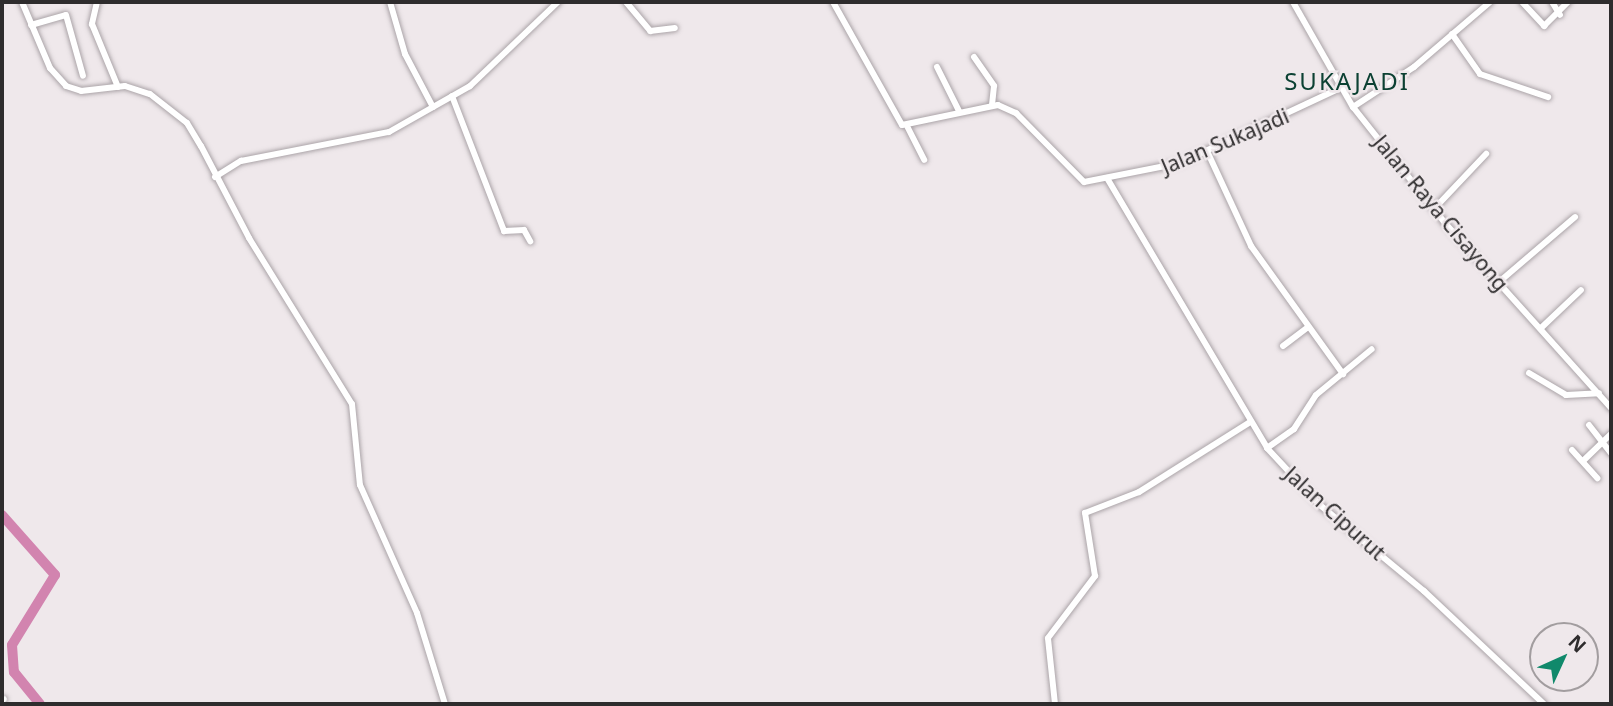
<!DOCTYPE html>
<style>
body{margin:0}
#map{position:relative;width:1613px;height:706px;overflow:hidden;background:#efe8eb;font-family:"Noto Sans",sans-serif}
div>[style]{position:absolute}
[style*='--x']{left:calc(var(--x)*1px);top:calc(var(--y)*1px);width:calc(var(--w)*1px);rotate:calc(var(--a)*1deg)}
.river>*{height:10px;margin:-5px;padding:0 5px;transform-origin:5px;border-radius:5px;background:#d284af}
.roads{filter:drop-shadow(0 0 2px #aba4a8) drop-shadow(0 0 2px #aba4a8)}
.street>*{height:6px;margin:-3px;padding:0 3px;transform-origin:3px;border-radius:3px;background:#fff}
span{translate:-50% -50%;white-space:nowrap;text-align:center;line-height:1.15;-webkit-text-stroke:5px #efe8eb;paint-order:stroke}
.street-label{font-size:21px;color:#2e2c2d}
.quarter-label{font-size:24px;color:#0c4133;letter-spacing:2px}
.frame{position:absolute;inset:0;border:4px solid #2e2c2d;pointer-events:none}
.north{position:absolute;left:1529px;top:622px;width:70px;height:70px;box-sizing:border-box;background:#efe8eb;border:2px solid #a29d9f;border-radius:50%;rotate:45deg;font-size:19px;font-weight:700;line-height:28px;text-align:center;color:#2e2c2d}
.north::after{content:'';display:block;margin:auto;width:24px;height:32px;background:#10896b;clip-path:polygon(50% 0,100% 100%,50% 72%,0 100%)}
</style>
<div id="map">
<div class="river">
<i style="--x:2;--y:515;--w:80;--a:48.5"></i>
<i style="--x:55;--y:575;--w:82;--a:121.6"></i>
<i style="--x:12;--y:645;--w:27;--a:86"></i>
<i style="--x:14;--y:672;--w:41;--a:50.9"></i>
</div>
<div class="roads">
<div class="street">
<i style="--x:22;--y:2;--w:72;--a:67"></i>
<i style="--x:50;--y:68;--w:24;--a:48"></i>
<i style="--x:66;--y:86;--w:16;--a:18"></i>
<i style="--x:81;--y:91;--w:44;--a:-6.5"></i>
<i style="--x:125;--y:86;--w:26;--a:18"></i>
<i style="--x:150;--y:94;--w:47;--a:38.1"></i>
<i style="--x:187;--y:123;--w:27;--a:59"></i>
<i style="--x:201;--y:146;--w:104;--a:62.4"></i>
<i style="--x:249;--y:238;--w:195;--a:58.2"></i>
<i style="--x:352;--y:404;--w:81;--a:84.4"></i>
<i style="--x:360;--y:485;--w:140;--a:66"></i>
<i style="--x:417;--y:613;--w:95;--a:72.9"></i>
<i style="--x:97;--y:2;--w:23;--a:103"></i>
<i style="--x:92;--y:24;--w:68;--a:67.6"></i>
<i style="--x:390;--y:2;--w:54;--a:73.9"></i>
<i style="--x:405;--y:54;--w:60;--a:62.2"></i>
<i style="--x:626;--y:2;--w:38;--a:50"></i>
<i style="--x:650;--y:31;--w:25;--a:-7"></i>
<i style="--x:833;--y:2;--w:141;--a:60.7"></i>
<i style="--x:902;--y:125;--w:98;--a:-11.8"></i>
<i style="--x:998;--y:105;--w:20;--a:24"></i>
<i style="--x:1016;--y:113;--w:97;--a:45.4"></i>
<i style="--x:1084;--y:182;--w:98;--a:-11.2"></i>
<i style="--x:1180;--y:163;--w:177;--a:-25.1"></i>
<i style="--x:1293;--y:2;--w:121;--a:60.3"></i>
<i style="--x:1353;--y:107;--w:148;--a:51.6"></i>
<i style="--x:1445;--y:223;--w:249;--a:48.1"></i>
<i style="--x:1522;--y:2;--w:33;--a:47"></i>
<i style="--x:1544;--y:26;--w:34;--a:-45"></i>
<i style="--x:1552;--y:2;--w:15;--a:58"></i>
<i style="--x:31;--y:25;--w:36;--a:-16"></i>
<i style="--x:66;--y:15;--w:63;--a:74.4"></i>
<i style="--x:1452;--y:34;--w:49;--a:55"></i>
<i style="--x:1480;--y:74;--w:72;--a:18.7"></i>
<i style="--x:974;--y:57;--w:35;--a:55"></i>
<i style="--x:994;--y:86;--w:19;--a:96"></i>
<i style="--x:937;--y:67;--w:49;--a:63.4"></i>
<i style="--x:452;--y:96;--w:145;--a:68.9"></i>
<i style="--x:504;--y:231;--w:20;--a:-3"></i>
<i style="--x:524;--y:230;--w:13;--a:61"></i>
<i style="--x:1353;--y:107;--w:73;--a:-33.3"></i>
<i style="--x:1414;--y:67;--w:100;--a:-40.5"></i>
<i style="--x:907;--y:126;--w:38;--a:63"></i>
<i style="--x:1207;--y:151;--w:105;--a:65.1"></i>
<i style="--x:1251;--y:246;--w:158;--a:54.3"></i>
<i style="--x:215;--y:177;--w:31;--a:-32"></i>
<i style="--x:241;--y:161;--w:151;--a:-11.1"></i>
<i style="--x:389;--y:132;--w:93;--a:-29.6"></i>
<i style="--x:470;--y:86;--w:122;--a:-43.7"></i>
<i style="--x:1107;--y:178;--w:314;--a:59.3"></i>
<i style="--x:1267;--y:448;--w:78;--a:47.1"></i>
<i style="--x:1320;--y:505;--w:135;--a:39.6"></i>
<i style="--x:1424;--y:591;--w:165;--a:43.3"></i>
<i style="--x:1434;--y:209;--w:76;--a:-46.6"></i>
<i style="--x:1499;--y:282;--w:100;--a:-40.5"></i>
<i style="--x:1541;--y:328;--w:55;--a:-43.5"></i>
<i style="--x:1283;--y:346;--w:30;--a:-37"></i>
<i style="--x:1529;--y:373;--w:43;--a:30.7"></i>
<i style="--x:1566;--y:395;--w:33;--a:-3"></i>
<i style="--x:1589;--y:425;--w:36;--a:52"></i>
<i style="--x:1267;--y:448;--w:33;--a:-35"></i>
<i style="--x:1294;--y:429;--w:40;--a:-57.1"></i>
<i style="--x:1316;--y:395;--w:72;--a:-39.4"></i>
<i style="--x:1572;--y:450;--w:38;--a:48"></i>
<i style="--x:1583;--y:461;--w:39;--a:-44"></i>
<i style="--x:2;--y:700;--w:2;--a:-27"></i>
<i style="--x:1055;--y:704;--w:66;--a:-96.1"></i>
<i style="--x:1048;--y:638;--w:78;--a:-52.8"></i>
<i style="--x:1095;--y:576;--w:64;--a:-99"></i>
<i style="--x:1085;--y:513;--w:58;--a:-21.3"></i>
<i style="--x:1139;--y:492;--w:131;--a:-32.2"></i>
</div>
</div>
<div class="street-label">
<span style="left:1225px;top:141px;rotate:-23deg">Jalan Sukajadi</span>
<span style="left:1441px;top:213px;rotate:50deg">Jalan Raya Cisayong</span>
<span style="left:1335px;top:513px;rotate:42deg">Jalan Cipurut</span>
</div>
<div class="quarter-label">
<span style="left:1347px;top:81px">SUKAJADI</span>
</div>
<div class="frame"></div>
<div class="north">N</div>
</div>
